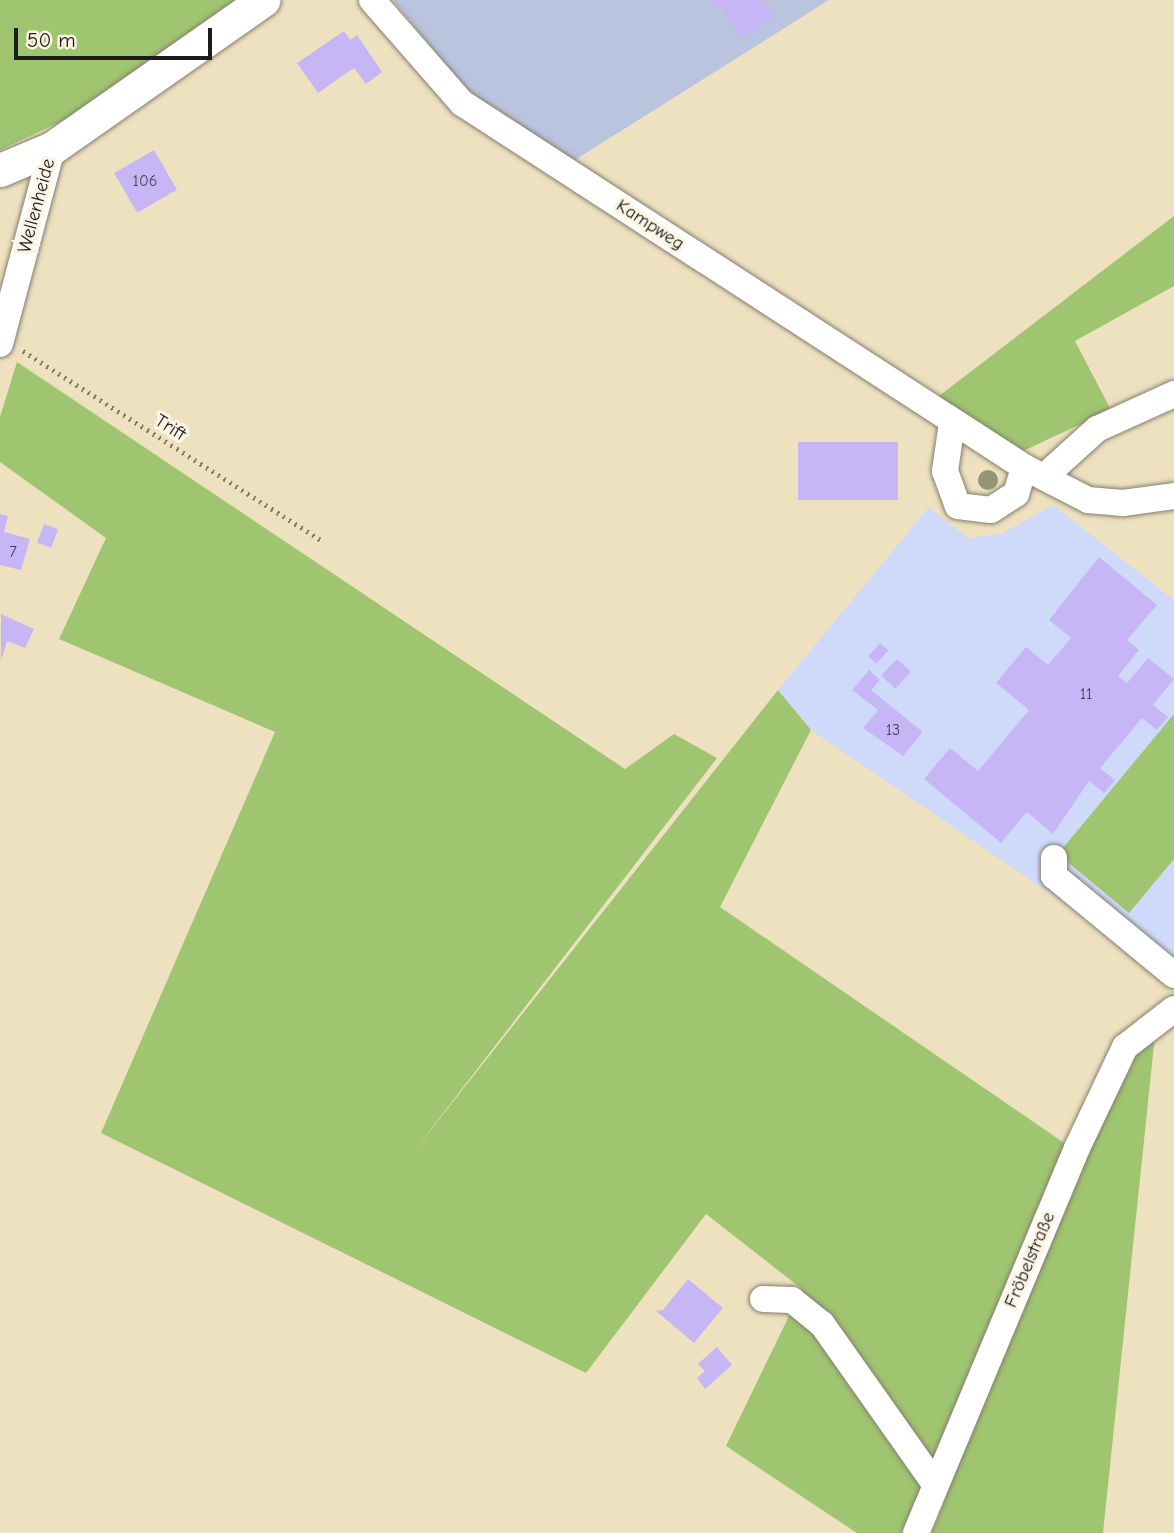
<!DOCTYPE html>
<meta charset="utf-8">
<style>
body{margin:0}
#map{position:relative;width:1174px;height:1533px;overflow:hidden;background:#eee1c0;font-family:"Comic Neue",sans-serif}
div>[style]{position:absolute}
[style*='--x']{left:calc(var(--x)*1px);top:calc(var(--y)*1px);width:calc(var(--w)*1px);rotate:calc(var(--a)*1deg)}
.built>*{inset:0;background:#cfdafa}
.industrial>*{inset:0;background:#bac4de}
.green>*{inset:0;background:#9fc570}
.building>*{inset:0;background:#c7b6f5;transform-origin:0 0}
.path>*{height:4.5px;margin-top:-2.25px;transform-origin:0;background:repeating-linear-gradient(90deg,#857e6e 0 2px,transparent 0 7px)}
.roads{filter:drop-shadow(0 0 2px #857e6e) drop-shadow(0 0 2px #857e6e)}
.minor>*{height:26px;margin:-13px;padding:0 13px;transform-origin:13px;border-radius:13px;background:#fff}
.major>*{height:33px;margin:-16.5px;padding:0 16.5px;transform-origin:16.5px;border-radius:16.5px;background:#fff}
.trees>*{width:20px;height:20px;margin:-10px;border-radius:50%;background:#949576}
span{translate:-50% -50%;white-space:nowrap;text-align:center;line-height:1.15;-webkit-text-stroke:7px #fcf5e5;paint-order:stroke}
.number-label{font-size:16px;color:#474252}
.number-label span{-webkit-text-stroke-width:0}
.street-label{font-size:19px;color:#1c1c1c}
.scale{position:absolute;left:14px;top:28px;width:198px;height:32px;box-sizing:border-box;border:4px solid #1c1c1c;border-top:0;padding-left:9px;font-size:21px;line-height:24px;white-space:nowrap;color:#1c1c1c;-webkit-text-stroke:5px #fcf5e5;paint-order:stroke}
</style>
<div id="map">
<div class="built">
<i style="clip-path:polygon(1053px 505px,1174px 600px,1174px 978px,811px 730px,778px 690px,929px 507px,968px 538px,1001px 534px)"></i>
</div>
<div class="industrial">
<i style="clip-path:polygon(393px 0,829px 0,570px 163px,474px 99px)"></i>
</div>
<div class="green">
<i style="clip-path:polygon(0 0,235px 0,70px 117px,0 150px)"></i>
<i style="clip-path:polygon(1174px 216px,1174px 286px,1075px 341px,1111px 410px,1023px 451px,935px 399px)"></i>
<i style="clip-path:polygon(17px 362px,625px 769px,674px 734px,717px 758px,411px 1155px,778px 690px,811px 730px,720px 907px,1070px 1147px,901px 1533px,857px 1533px,726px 1446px,802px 1289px,706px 1214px,586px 1373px,101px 1133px,275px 732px,59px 639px,106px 538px,0 462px,0 417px)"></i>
<i style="clip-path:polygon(1174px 714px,1174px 859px,1129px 913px,1058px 854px)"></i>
<i style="clip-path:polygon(1155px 1035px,1103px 1533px,932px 1533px,1017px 1310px,1130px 1056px)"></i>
</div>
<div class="building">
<i style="clip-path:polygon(710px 0,762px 0,774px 17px,741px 38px,719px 4px,714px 7px)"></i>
<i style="clip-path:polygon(344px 31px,350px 40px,357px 35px,382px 72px,366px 84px,354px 68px,318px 93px,297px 63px)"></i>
<i style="left:154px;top:150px;width:46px;height:46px;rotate:60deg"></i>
<i style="left:798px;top:442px;width:100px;height:58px"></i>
<i style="clip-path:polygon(0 514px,8px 516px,4px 532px,30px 539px,21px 570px,0 565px)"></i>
<i style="left:44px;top:524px;width:15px;height:20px;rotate:20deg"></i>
<i style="clip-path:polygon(1099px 557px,1157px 605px,1127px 640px,1139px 650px,1118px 676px,1127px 683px,1148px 658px,1174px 679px,1153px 705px,1168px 717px,1157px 730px,1142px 718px,1100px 768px,1115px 780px,1104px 793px,1089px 781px,1053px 834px,1027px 812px,1001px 843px,924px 779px,950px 748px,978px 771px,1029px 710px,996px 683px,1026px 647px,1048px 665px,1071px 638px,1049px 620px)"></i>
<i style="clip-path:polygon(1px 614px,34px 629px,25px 648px,7px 641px,1px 661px)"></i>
<i style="left:880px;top:643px;width:11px;height:18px;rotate:41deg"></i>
<i style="left:897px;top:659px;width:19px;height:23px;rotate:43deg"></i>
<i style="clip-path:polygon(869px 670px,880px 680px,871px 690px,923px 732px,903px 756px,863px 728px,878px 710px,852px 690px)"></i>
<i style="clip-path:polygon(688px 1279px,723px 1308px,694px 1343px,656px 1311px,663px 1310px)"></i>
<i style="clip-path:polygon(717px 1347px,732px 1365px,705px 1389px,697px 1378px,705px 1371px,698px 1364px)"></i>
</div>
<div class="path">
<i style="--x:23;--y:351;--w:356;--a:32.4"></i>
</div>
<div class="roads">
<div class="minor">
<i style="--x:372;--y:0;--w:137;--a:48.9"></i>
<i style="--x:462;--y:103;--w:670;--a:32.93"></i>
<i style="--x:1024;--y:467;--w:72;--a:27.3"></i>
<i style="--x:1088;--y:500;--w:35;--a:5"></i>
<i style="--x:1123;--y:503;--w:51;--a:-7.8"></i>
<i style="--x:0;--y:344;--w:203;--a:-75.1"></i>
<i style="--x:952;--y:423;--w:49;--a:98.3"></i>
<i style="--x:945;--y:471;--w:37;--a:70"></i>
<i style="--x:958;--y:506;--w:33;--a:7"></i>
<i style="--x:991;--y:510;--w:30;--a:-33"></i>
<i style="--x:1016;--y:494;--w:28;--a:-73"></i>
<i style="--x:1044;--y:477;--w:72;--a:-42.2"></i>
<i style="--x:1097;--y:429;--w:85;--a:-24.4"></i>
<i style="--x:1054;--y:858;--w:18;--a:90"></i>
<i style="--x:1054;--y:876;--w:156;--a:39.5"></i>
<i style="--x:763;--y:1299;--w:29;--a:2"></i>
<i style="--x:792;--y:1300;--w:38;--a:39"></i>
<i style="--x:822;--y:1324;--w:196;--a:54.8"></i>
<i style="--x:916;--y:1533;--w:417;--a:-67.3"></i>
<i style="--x:1077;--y:1148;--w:112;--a:-64.6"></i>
<i style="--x:1125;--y:1047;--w:62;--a:-37.8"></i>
</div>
<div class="major">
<i style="--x:0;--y:170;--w:56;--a:-22.9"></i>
<i style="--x:52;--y:148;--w:258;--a:-35"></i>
</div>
</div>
<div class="trees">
<i style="left:988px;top:480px"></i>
</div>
<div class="number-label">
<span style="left:145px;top:181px">106</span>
<span style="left:13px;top:552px">7</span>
<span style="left:1086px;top:694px">11</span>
<span style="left:893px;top:730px">13</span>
</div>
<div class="street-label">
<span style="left:37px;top:206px;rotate:-75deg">Wellenheide</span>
<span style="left:650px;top:225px;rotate:33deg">Kampweg</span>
<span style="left:170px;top:428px;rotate:32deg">Trift</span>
<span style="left:1030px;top:1260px;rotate:-67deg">Fröbelstraße</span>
</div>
<div class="scale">50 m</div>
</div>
